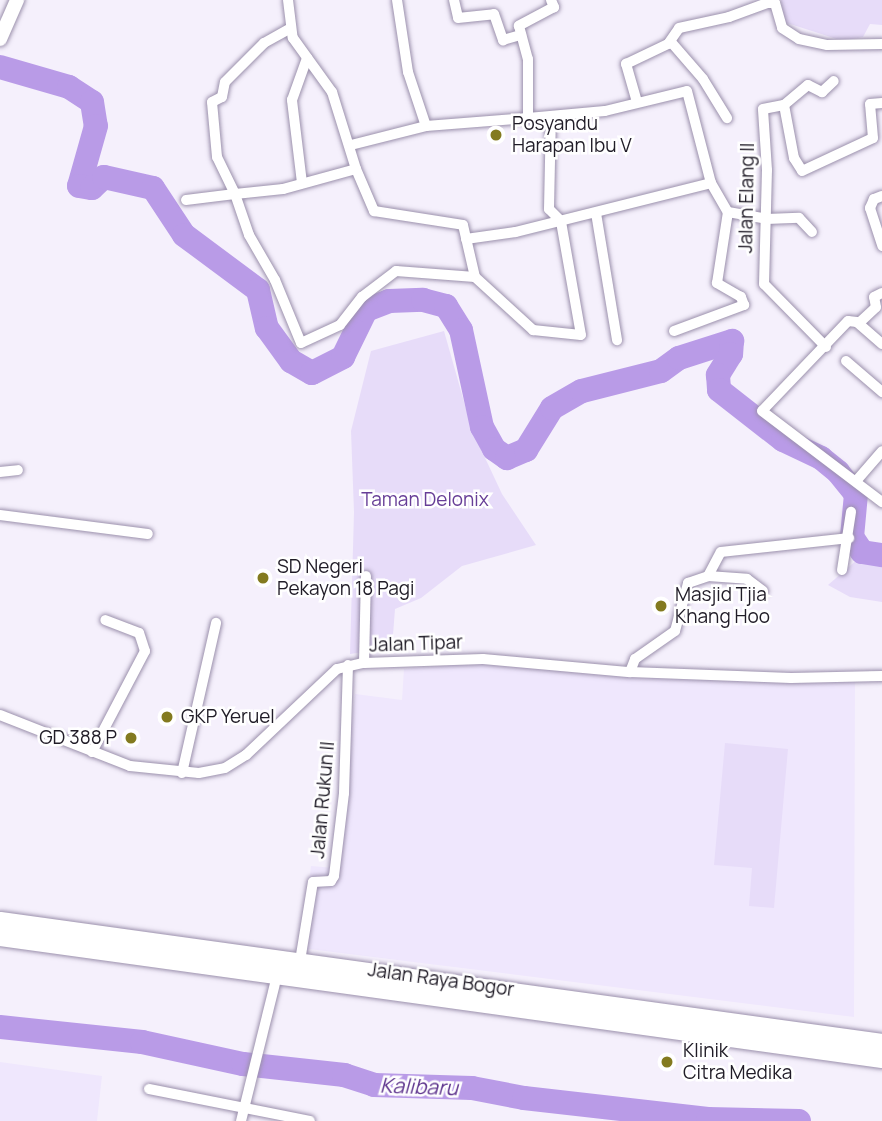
<!DOCTYPE html>
<style>
body{margin:0}
#map{position:relative;width:882px;height:1121px;overflow:hidden;background:#f5f0fc;font-family:Manrope,sans-serif}
div>[style]{position:absolute}
[style*='--x']{left:calc(var(--x)*1px);top:calc(var(--y)*1px);width:calc(var(--w)*1px);rotate:calc(var(--a)*1deg)}
.built>*{inset:0;background:#efe7fd}
.green>*{inset:0;background:#e7dcf9}
.river>*{height:24px;margin:-12px;padding:0 12px;transform-origin:12px;border-radius:12px;background:#b99be7}
.roads{filter:drop-shadow(0 0 2px #9b90ac) drop-shadow(0 0 2px #9b90ac)}
.minor>*{height:10px;margin:-5px;padding:0 5px;transform-origin:5px;border-radius:5px;background:#fff}
.tertiary>*{height:14px;margin:-7px;padding:0 7px;transform-origin:7px;border-radius:7px;background:#fff}
.trunk>*{height:19px;margin:-9.5px;padding:0 9.5px;transform-origin:9.5px;border-radius:9.5px;background:#fff}
.dots>*{width:19px;height:19px;translate:-50% -50%;box-sizing:border-box;border:4px solid #fff;border-radius:50%}
span{translate:-50% -50%;white-space:nowrap;text-align:center;line-height:1.15;-webkit-text-stroke:5px #fff;paint-order:stroke}
.poi-label{font-size:19px;color:#201c27}
.left{translate:0 -50%;text-align:left}
.right{translate:-100% -50%;text-align:right}
.street-label{font-size:19px;color:#201c27}
.park-label{font-size:19px;color:#673e97}
.water-label{font-size:21px;color:#5f368e;font-style:italic}
</style>
<div id="map">
<div class="built">
<i style="clip-path:polygon(502px 661px,855px 680px,854px 1017px,301px 948px,311px 866px,334px 868px,355px 694px,402px 700px,404px 669px)"></i>
<i style="clip-path:polygon(0 1062px,102px 1076px,97px 1121px,0 1121px)"></i>
</div>
<div class="green">
<i style="clip-path:polygon(781px 0,882px 0,882px 25px,870px 24px,863px 37px,843px 41px,784px 22px)"></i>
<i style="clip-path:polygon(444px 331px,472px 430px,502px 494px,536px 545px,462px 566px,421px 598px,395px 609px,392px 648px,350px 654px,354px 512px,351px 431px,371px 351px)"></i>
<i style="clip-path:polygon(858px 559px,882px 566px,882px 602px,850px 597px,828px 585px)"></i>
<i style="clip-path:polygon(725px 743px,788px 749px,774px 908px,749px 906px,752px 868px,714px 865px)"></i>
</div>
<div class="river">
<i style="--x:0;--y:67;--w:72;--a:16.2"></i>
<i style="--x:69;--y:87;--w:27;--a:33"></i>
<i style="--x:92;--y:102;--w:24;--a:81"></i>
<i style="--x:96;--y:126;--w:62;--a:105.8"></i>
<i style="--x:79;--y:186;--w:13;--a:9"></i>
<i style="--x:92;--y:188;--w:16;--a:-43"></i>
<i style="--x:104;--y:177;--w:50;--a:12.7"></i>
<i style="--x:153;--y:188;--w:56;--a:56.6"></i>
<i style="--x:184;--y:235;--w:92;--a:36.6"></i>
<i style="--x:258;--y:290;--w:39;--a:77"></i>
<i style="--x:267;--y:328;--w:41;--a:54"></i>
<i style="--x:291;--y:361;--w:24;--a:30"></i>
<i style="--x:312;--y:373;--w:35;--a:-27"></i>
<i style="--x:343;--y:357;--w:52;--a:-63.9"></i>
<i style="--x:366;--y:310;--w:25;--a:-21"></i>
<i style="--x:389;--y:301;--w:34;--a:-2"></i>
<i style="--x:423;--y:300;--w:24;--a:15"></i>
<i style="--x:446;--y:306;--w:28;--a:58"></i>
<i style="--x:461;--y:330;--w:99;--a:77.8"></i>
<i style="--x:482;--y:427;--w:25;--a:61"></i>
<i style="--x:494;--y:449;--w:16;--a:35"></i>
<i style="--x:507;--y:458;--w:21;--a:-23"></i>
<i style="--x:526;--y:450;--w:49;--a:-58.2"></i>
<i style="--x:552;--y:408;--w:34;--a:-30"></i>
<i style="--x:582;--y:391;--w:81;--a:-14.2"></i>
<i style="--x:661;--y:371;--w:22;--a:-36"></i>
<i style="--x:679;--y:358;--w:56;--a:-17.8"></i>
<i style="--x:732;--y:341;--w:13;--a:94"></i>
<i style="--x:731;--y:354;--w:25;--a:122"></i>
<i style="--x:718;--y:375;--w:15;--a:86"></i>
<i style="--x:719;--y:390;--w:81;--a:38"></i>
<i style="--x:783;--y:440;--w:42;--a:25.3"></i>
<i style="--x:821;--y:458;--w:22;--a:39"></i>
<i style="--x:838;--y:472;--w:28;--a:51"></i>
<i style="--x:856;--y:494;--w:43;--a:95.3"></i>
<i style="--x:852;--y:537;--w:18;--a:56"></i>
<i style="--x:862;--y:552;--w:20;--a:9"></i>
<i style="--x:0;--y:1027;--w:143;--a:6"></i>
<i style="--x:142;--y:1042;--w:103;--a:12.3"></i>
<i style="--x:243;--y:1064;--w:102;--a:6.2"></i>
<i style="--x:344;--y:1075;--w:32;--a:18"></i>
<i style="--x:374;--y:1085;--w:98;--a:1.8"></i>
<i style="--x:472;--y:1088;--w:53;--a:10.9"></i>
<i style="--x:524;--y:1098;--w:185;--a:6.5"></i>
<i style="--x:708;--y:1119;--w:91;--a:1.3"></i>
</div>
<div class="roads">
<div class="minor">
<i style="--x:288;--y:0;--w:38;--a:83"></i>
<i style="--x:293;--y:38;--w:67;--a:54.2"></i>
<i style="--x:332;--y:92;--w:81;--a:72.7"></i>
<i style="--x:356;--y:169;--w:76;--a:164.7"></i>
<i style="--x:283;--y:189;--w:48;--a:174.1"></i>
<i style="--x:235;--y:194;--w:41;--a:-115.9"></i>
<i style="--x:217;--y:157;--w:55;--a:-95.2"></i>
<i style="--x:212;--y:102;--w:11;--a:-27"></i>
<i style="--x:222;--y:97;--w:15;--a:-79"></i>
<i style="--x:225;--y:82;--w:55;--a:-45"></i>
<i style="--x:264;--y:43;--w:29;--a:-29"></i>
<i style="--x:397;--y:0;--w:73;--a:81.3"></i>
<i style="--x:408;--y:72;--w:57;--a:71.6"></i>
<i style="--x:426;--y:126;--w:102;--a:-4.5"></i>
<i style="--x:454;--y:0;--w:18;--a:77"></i>
<i style="--x:458;--y:18;--w:36;--a:-6"></i>
<i style="--x:494;--y:14;--w:28;--a:71"></i>
<i style="--x:503;--y:40;--w:19;--a:-16"></i>
<i style="--x:551;--y:0;--w:8;--a:67"></i>
<i style="--x:554;--y:7;--w:40;--a:152"></i>
<i style="--x:519;--y:26;--w:34;--a:75"></i>
<i style="--x:528;--y:59;--w:59;--a:90"></i>
<i style="--x:528;--y:118;--w:77;--a:-5.2"></i>
<i style="--x:605;--y:111;--w:84;--a:-13.7"></i>
<i style="--x:687;--y:91;--w:95;--a:75.4"></i>
<i style="--x:711;--y:183;--w:34;--a:60"></i>
<i style="--x:728;--y:212;--w:39;--a:10"></i>
<i style="--x:766;--y:219;--w:33;--a:-2"></i>
<i style="--x:799;--y:218;--w:19;--a:47"></i>
<i style="--x:671;--y:42;--w:49;--a:49.1"></i>
<i style="--x:703;--y:79;--w:46;--a:58.4"></i>
<i style="--x:637;--y:102;--w:40;--a:-106"></i>
<i style="--x:626;--y:64;--w:47;--a:-25.5"></i>
<i style="--x:668;--y:44;--w:19;--a:-55"></i>
<i style="--x:679;--y:28;--w:51;--a:-12.4"></i>
<i style="--x:729;--y:17;--w:40;--a:-20.2"></i>
<i style="--x:767;--y:3;--w:8;--a:0"></i>
<i style="--x:775;--y:3;--w:26;--a:74"></i>
<i style="--x:782;--y:28;--w:20;--a:33"></i>
<i style="--x:799;--y:39;--w:29;--a:12"></i>
<i style="--x:827;--y:45;--w:55;--a:-1"></i>
<i style="--x:784;--y:105;--w:54;--a:79.3"></i>
<i style="--x:794;--y:158;--w:15;--a:58"></i>
<i style="--x:802;--y:171;--w:78;--a:-24.9"></i>
<i style="--x:873;--y:138;--w:34;--a:-95"></i>
<i style="--x:870;--y:104;--w:12;--a:-5"></i>
<i style="--x:351;--y:145;--w:77;--a:-14.2"></i>
<i style="--x:356;--y:169;--w:46;--a:66.8"></i>
<i style="--x:374;--y:211;--w:90;--a:8.9"></i>
<i style="--x:463;--y:225;--w:53;--a:77"></i>
<i style="--x:475;--y:277;--w:79;--a:42.4"></i>
<i style="--x:533;--y:330;--w:48;--a:5.9"></i>
<i style="--x:581;--y:335;--w:116;--a:-100"></i>
<i style="--x:561;--y:221;--w:17;--a:-135"></i>
<i style="--x:549;--y:209;--w:92;--a:-88.8"></i>
<i style="--x:302;--y:183;--w:84;--a:-96.9"></i>
<i style="--x:292;--y:100;--w:45;--a:-70.3"></i>
<i style="--x:882;--y:196;--w:9;--a:159"></i>
<i style="--x:874;--y:199;--w:10;--a:114"></i>
<i style="--x:870;--y:208;--w:40;--a:72"></i>
<i style="--x:186;--y:200;--w:49;--a:-7"></i>
<i style="--x:235;--y:194;--w:43;--a:71.1"></i>
<i style="--x:249;--y:235;--w:52;--a:60"></i>
<i style="--x:275;--y:280;--w:68;--a:67.6"></i>
<i style="--x:301;--y:343;--w:43;--a:-24.8"></i>
<i style="--x:340;--y:325;--w:36;--a:-52"></i>
<i style="--x:362;--y:297;--w:43;--a:-37.4"></i>
<i style="--x:396;--y:271;--w:79;--a:4.3"></i>
<i style="--x:596;--y:213;--w:129;--a:80.6"></i>
<i style="--x:466;--y:239;--w:50;--a:-8"></i>
<i style="--x:516;--y:232;--w:201;--a:-14.1"></i>
<i style="--x:859;--y:323;--w:23;--a:-43"></i>
<i style="--x:876;--y:307;--w:10;--a:-101"></i>
<i style="--x:874;--y:297;--w:9;--a:-27"></i>
<i style="--x:674;--y:331;--w:75;--a:-20.4"></i>
<i style="--x:744;--y:305;--w:9;--a:-111"></i>
<i style="--x:741;--y:297;--w:28;--a:-150"></i>
<i style="--x:717;--y:283;--w:72;--a:-81.2"></i>
<i style="--x:882;--y:344;--w:33;--a:-139"></i>
<i style="--x:857;--y:322;--w:9;--a:-174"></i>
<i style="--x:848;--y:321;--w:124;--a:133.7"></i>
<i style="--x:762;--y:411;--w:151;--a:37.2"></i>
<i style="--x:826;--y:347;--w:88;--a:-134.5"></i>
<i style="--x:764;--y:284;--w:114;--a:-88.5"></i>
<i style="--x:767;--y:170;--w:61;--a:-93.8"></i>
<i style="--x:763;--y:109;--w:21;--a:-11"></i>
<i style="--x:784;--y:105;--w:31;--a:-40"></i>
<i style="--x:808;--y:85;--w:16;--a:27"></i>
<i style="--x:822;--y:92;--w:16;--a:-43"></i>
<i style="--x:846;--y:361;--w:48;--a:40.7"></i>
<i style="--x:0;--y:472;--w:18;--a:-6"></i>
<i style="--x:857;--y:480;--w:38;--a:-49"></i>
<i style="--x:0;--y:515;--w:149;--a:7.3"></i>
<i style="--x:842;--y:570;--w:59;--a:-81.2"></i>
<i style="--x:708;--y:576;--w:39;--a:4"></i>
<i style="--x:747;--y:579;--w:20;--a:37"></i>
<i style="--x:364;--y:663;--w:87;--a:-88.7"></i>
<i style="--x:630;--y:672;--w:14;--a:-69"></i>
<i style="--x:635;--y:659;--w:49;--a:-35"></i>
<i style="--x:675;--y:631;--w:50;--a:-74.8"></i>
<i style="--x:688;--y:583;--w:21;--a:-19"></i>
<i style="--x:708;--y:576;--w:27;--a:-62"></i>
<i style="--x:721;--y:552;--w:129;--a:-6.2"></i>
<i style="--x:0;--y:715;--w:140;--a:21.4"></i>
<i style="--x:130;--y:766;--w:69;--a:5.8"></i>
<i style="--x:199;--y:773;--w:26;--a:-11"></i>
<i style="--x:225;--y:768;--w:25;--a:-32"></i>
<i style="--x:246;--y:755;--w:125;--a:-43.4"></i>
<i style="--x:337;--y:669;--w:28;--a:-13"></i>
<i style="--x:364;--y:663;--w:119;--a:-1.9"></i>
<i style="--x:483;--y:659;--w:148;--a:5.1"></i>
<i style="--x:630;--y:672;--w:161;--a:2.1"></i>
<i style="--x:791;--y:678;--w:91;--a:-1.3"></i>
<i style="--x:92;--y:752;--w:114;--a:-62.3"></i>
<i style="--x:145;--y:651;--w:19;--a:-108"></i>
<i style="--x:139;--y:633;--w:36;--a:-159"></i>
<i style="--x:182;--y:773;--w:154;--a:-77.2"></i>
<i style="--x:300;--y:961;--w:80;--a:-80.7"></i>
<i style="--x:313;--y:882;--w:18;--a:-3"></i>
<i style="--x:331;--y:881;--w:6;--a:-59"></i>
<i style="--x:334;--y:876;--w:84;--a:-83.1"></i>
<i style="--x:344;--y:793;--w:128;--a:-88.2"></i>
<i style="--x:149;--y:1089;--w:164;--a:11.2"></i>
<i style="--x:241;--y:1121;--w:154;--a:-76.1"></i>
</div>
<div class="tertiary">
<i style="--x:0;--y:39;--w:43;--a:-66.4"></i>
</div>
<div class="trunk">
<i style="--x:0;--y:921;--w:890;--a:7.88"></i>
<i style="--x:0;--y:936;--w:890;--a:7.88"></i>
</div>
</div>
<div class="dots">
<i style="left:496px;top:135px;background:#837a1f"></i>
<i style="left:263px;top:578px;background:#837a1f"></i>
<i style="left:661px;top:606px;background:#837a1f"></i>
<i style="left:167px;top:717px;background:#837a1f"></i>
<i style="left:131px;top:738px;background:#837a1f"></i>
<i style="left:667px;top:1062px;background:#837a1f"></i>
</div>
<div class="poi-label">
<span class="left" style="left:512px;top:135px">Posyandu<br>Harapan Ibu V</span>
<span class="left" style="left:277px;top:578px">SD Negeri<br>Pekayon 18 Pagi</span>
<span class="left" style="left:675px;top:606px">Masjid Tjia<br>Khang Hoo</span>
<span class="left" style="left:181px;top:717px">GKP Yeruel</span>
<span class="right" style="left:117px;top:738px">GD 388 P</span>
<span class="left" style="left:683px;top:1062px">Klinik<br>Citra Medika</span>
</div>
<div class="street-label">
<span style="left:747px;top:198px;rotate:-89deg">Jalan Elang II</span>
<span style="left:416px;top:644px;rotate:-2deg">Jalan Tipar</span>
<span style="left:323px;top:800px;rotate:-85deg">Jalan Rukun II</span>
<span style="left:441px;top:980px;rotate:8deg">Jalan Raya Bogor</span>
</div>
<div class="park-label">
<span style="left:425px;top:500px">Taman Delonix</span>
</div>
<div class="water-label">
<span style="left:419px;top:1086px;rotate:2deg">Kalibaru</span>
</div>
</div>
